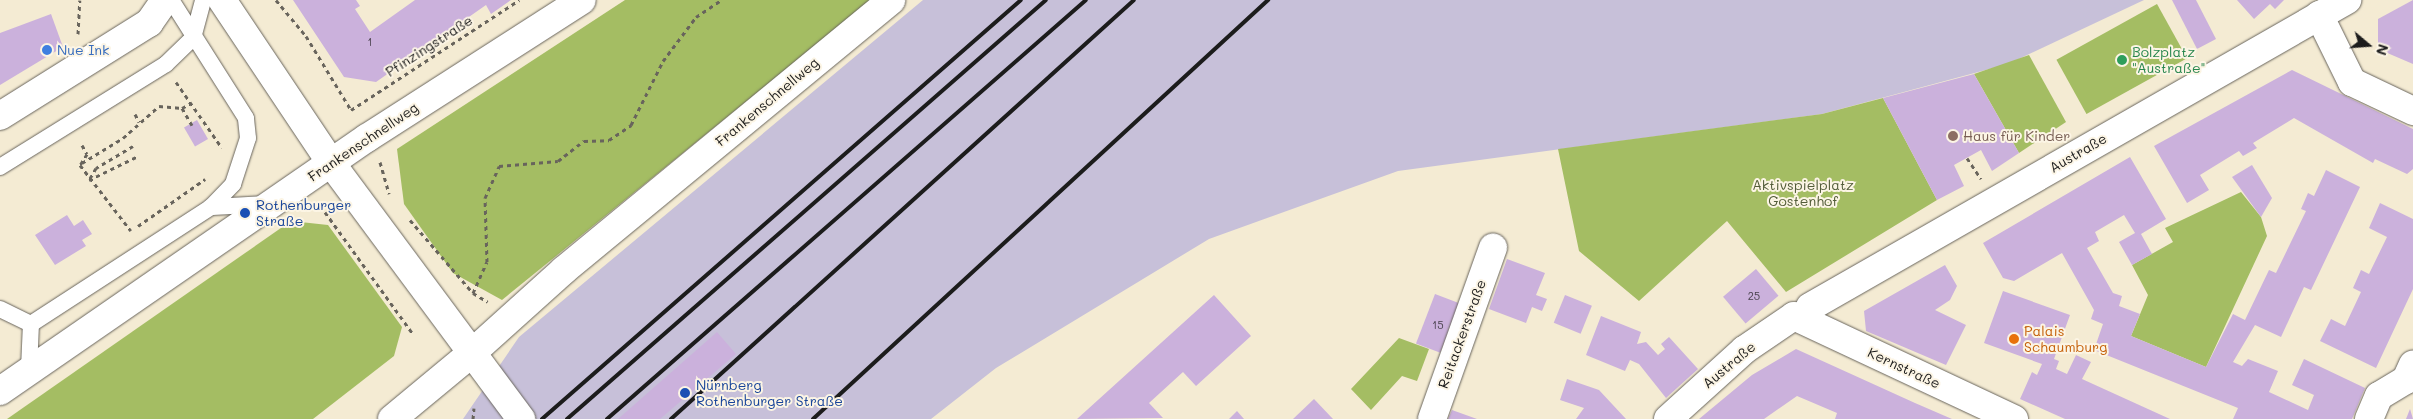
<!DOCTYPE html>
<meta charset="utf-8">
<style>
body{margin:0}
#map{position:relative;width:2413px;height:419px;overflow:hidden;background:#f4ebd3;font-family:Mali,sans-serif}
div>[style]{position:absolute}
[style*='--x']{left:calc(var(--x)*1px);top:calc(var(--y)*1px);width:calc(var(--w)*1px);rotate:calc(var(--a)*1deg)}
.industrial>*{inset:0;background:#c7c0d9}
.green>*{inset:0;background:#a4bd63;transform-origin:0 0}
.building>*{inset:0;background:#cbb1dc;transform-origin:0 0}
.path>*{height:3px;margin-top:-1.5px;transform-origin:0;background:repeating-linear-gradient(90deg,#68645c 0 4px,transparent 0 8px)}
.roads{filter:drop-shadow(0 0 1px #68645c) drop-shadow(0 0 1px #68645c)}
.lane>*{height:16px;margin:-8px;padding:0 8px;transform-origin:8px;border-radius:8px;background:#fff}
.street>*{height:28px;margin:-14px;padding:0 14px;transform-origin:14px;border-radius:14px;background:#fff}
.secondary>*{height:28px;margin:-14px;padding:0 14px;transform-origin:14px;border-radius:14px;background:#fff}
.primary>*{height:28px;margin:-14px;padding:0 14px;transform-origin:14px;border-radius:14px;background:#fff}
.highway>*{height:28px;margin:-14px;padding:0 14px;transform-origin:14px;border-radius:14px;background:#fff}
.rail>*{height:4px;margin:-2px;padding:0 2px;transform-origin:2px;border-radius:2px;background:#1c1c1c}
.dots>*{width:14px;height:14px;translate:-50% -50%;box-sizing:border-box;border:2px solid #fcf5e5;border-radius:50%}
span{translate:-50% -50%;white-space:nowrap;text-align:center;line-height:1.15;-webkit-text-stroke:4px #fcf5e5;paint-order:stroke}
.number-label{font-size:11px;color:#48414c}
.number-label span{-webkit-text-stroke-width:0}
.street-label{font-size:14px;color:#1c1c1c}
.shop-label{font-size:14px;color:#366cbe}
.left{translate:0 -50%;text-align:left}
.leisure-label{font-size:14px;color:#27864d}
.education-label{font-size:14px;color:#785e54}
.park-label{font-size:14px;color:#525c38}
.transit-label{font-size:14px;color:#164399}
.food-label{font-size:14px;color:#c56008}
.north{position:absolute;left:2343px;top:20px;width:50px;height:50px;-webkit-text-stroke:4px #fcf5e5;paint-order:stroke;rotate:108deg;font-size:14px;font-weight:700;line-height:20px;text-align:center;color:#1c1c1c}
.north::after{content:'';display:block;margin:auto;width:18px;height:22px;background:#1c1c1c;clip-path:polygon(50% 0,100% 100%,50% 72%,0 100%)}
</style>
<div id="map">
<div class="industrial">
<i style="clip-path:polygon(923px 0,2144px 0,2008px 64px,1822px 114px,1398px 171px,1209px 239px,996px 368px,931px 419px,463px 419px,519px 337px)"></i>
</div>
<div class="green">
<i style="clip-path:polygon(625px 0,871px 0,502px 300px,453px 273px,404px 204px,397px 149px)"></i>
<i style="left:2157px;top:4px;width:62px;height:115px;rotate:61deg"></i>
<i style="clip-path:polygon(2029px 55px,2066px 122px,2019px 153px,1974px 74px)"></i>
<i style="clip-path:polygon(1883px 98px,1937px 200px,1786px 292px,1727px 221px,1639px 301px,1579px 251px,1558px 149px,1822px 114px)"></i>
<i style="clip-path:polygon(2241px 192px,2261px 217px,2267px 236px,2206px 367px,2131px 336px,2148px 295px,2132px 265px,2173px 242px,2165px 228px)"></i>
<i style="clip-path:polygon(291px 221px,328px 225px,402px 327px,394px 356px,313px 419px,7px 419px)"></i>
<i style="clip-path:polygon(1399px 338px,1429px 349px,1417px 381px,1402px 376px,1371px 410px,1351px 389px)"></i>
</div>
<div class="building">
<i style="clip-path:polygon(293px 0,356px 0,360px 6px,355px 9px,370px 32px,415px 0,511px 0,491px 14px,486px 5px,376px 82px,344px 77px)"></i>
<i style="clip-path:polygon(2172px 0,2196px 0,2216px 39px,2197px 49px)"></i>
<i style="clip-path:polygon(2237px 0,2284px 0,2275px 9px,2270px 4px,2254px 19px)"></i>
<i style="clip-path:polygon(2413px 0,2413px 64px,2378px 49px,2378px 19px)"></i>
<i style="clip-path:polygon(51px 14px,63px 47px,0 85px,0 33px)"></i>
<i style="clip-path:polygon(2292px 70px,2413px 129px,2413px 169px,2407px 174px,2375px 159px,2373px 163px,2294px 118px,2253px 143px,2257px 148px,2243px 156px,2239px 151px,2200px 175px,2209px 190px,2187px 203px,2154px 146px)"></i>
<i style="clip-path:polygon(1974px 74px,2019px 153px,1992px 171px,1981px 150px,1954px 165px,1964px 186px,1937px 200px,1883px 98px)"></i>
<i style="left:197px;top:120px;width:22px;height:15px;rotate:60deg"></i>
<i style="clip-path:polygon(2130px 157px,2166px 219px,2141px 234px,2152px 254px,2132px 265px,2119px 242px,2135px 233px,2124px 215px,2095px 232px,2099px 241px,2087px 248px,2113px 293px,2122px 296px,2119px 306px,2140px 314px,2131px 336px,2206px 367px,2233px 314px,2245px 320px,2269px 270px,2276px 273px,2306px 211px,2301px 209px,2308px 193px,2314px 196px,2326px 170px,2360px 187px,2311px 290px,2304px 287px,2281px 337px,2255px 325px,2233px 362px,2242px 366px,2248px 359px,2278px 371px,2269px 392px,2308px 410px,2314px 395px,2292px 385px,2304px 359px,2365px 388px,2352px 419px,2233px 419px,2238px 408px,2094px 350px,2103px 324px,2091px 319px,2094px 310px,2062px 253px,2014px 281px,2003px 278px,1983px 243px)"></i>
<i style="clip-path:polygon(2252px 165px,2272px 198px,2261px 217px,2232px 177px)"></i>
<i style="clip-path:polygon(2380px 203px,2413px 219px,2413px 289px,2376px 368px,2320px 341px,2331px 319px,2345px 326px,2361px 292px,2353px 288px,2361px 270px,2369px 274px,2387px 237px,2369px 228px)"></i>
<i style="clip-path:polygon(67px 215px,74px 226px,83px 220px,92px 234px,82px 240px,86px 246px,55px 265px,35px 235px)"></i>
<i style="clip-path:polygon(1507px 259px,1545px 273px,1536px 295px,1547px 299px,1542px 311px,1532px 307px,1526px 323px,1489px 309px)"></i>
<i style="clip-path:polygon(1945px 265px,1957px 286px,1950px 300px,1935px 310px,1966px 325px,1946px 365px,1866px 331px,1864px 311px)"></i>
<i style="left:1756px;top:269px;width:35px;height:43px;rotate:50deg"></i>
<i style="clip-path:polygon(2003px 291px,2070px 315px,2054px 359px,2059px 361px,2056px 369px,2067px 374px,2076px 355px,2091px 362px,2082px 379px,2170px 419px,2065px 419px,2020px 399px,2032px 372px,2037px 375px,2042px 364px,1984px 343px)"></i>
<i style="left:1435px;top:294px;width:26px;height:53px;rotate:21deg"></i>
<i style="clip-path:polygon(1214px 295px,1251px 336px,1196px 386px,1183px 372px,1149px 403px,1163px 418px,1077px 419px)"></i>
<i style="left:1565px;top:295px;width:29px;height:30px;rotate:22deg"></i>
<i style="clip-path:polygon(1601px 316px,1641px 332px,1637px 344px,1646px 342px,1658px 355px,1665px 349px,1661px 344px,1669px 337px,1698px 369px,1666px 398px,1639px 364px,1630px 360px,1625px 371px,1586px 355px)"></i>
<i style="clip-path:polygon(717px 332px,736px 354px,660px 419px,618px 419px)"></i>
<i style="clip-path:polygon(1796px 349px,1915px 403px,1952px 419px,1835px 419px,1837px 413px,1797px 396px,1764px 419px,1699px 419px,1752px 375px)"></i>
<i style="clip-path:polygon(1567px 379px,1599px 390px,1626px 419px,1576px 419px,1584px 408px,1560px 400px)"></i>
<i style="clip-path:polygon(1314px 399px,1333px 419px,1293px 419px)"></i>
<i style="clip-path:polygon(2410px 409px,2413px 419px,2406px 419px)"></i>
<i style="clip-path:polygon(1452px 410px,1477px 419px,1448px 419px)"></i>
<i style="clip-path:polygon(1237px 411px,1244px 419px,1229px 419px)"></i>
</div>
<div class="path">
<i style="--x:276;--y:0;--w:47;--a:50.2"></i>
<i style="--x:306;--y:36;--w:87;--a:58.7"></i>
<i style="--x:351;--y:110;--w:201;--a:-33.2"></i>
<i style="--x:78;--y:34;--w:34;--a:-87"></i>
<i style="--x:176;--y:82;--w:80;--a:55.1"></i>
<i style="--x:182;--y:108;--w:20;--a:60"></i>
<i style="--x:135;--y:114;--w:9;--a:63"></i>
<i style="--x:82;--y:145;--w:10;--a:61"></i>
<i style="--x:87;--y:154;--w:13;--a:122"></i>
<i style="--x:80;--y:165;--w:83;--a:52.3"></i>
<i style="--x:133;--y:146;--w:43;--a:149.3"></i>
<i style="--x:96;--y:168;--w:14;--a:120"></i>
<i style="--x:89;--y:180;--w:55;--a:-26.1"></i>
<i style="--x:1967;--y:158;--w:25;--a:56"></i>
<i style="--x:380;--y:162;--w:33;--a:74"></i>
<i style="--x:82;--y:163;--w:48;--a:-31.4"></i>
<i style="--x:123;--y:138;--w:48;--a:-41.6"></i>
<i style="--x:159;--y:106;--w:23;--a:5"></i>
<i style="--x:182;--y:108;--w:9;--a:-27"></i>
<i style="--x:325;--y:212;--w:150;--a:54.2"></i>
<i style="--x:410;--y:220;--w:96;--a:49.2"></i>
<i style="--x:473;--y:293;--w:17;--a:31"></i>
<i style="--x:138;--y:226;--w:82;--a:-35"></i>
<i style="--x:473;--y:293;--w:34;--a:-66"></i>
<i style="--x:487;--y:262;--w:64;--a:-91.8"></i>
<i style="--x:485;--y:198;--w:35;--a:-66"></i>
<i style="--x:499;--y:166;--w:59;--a:-4.8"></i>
<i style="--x:558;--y:161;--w:33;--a:-38"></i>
<i style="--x:584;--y:141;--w:25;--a:-2"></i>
<i style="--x:609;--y:140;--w:27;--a:-34"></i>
<i style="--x:631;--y:125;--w:72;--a:-63.4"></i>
<i style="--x:663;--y:61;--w:55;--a:-53.1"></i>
<i style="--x:696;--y:17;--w:30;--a:-34"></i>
<i style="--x:473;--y:419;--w:11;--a:-85"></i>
</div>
<div class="roads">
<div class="lane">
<i style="--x:0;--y:167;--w:195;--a:-31.8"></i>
<i style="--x:166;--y:64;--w:37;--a:-44"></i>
<i style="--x:193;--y:38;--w:39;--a:-75"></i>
<i style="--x:211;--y:207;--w:57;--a:-3"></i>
<i style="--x:0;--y:309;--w:34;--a:26"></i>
<i style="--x:31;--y:324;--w:215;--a:-33"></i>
<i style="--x:211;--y:207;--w:32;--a:-46"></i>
<i style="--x:233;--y:184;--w:48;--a:-71.9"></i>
<i style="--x:248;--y:138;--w:20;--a:-96"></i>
<i style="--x:246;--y:118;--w:140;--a:-122.4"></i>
<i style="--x:29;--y:369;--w:45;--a:-87.5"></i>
</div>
<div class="street">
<i style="--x:2319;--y:15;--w:75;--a:63.8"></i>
<i style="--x:2352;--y:82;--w:68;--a:25.4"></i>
<i style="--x:1810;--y:307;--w:619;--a:-29.76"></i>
<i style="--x:1432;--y:419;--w:182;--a:-70.4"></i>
<i style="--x:1668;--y:419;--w:103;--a:-42.2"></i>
<i style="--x:1744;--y:350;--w:60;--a:-34.2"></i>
<i style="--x:1794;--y:316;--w:243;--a:25.1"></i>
<i style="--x:2369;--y:419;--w:25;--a:-67"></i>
<i style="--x:2379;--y:396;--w:31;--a:-31"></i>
<i style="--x:2406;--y:380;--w:17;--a:-66"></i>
</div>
<div class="secondary">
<i style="--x:222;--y:0;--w:196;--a:56.2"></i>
<i style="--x:331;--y:163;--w:319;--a:53.4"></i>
<i style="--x:0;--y:116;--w:176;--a:-32"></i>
<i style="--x:149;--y:23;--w:28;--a:-55"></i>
</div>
<div class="primary">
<i style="--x:0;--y:391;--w:446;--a:-34.6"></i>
<i style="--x:367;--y:138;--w:255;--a:-32.7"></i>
<i style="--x:392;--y:419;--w:105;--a:-39.6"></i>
</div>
<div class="highway">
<i style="--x:473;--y:352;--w:122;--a:-42"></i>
<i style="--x:564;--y:270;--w:424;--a:-39.5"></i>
</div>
</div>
<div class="rail">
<i style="--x:542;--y:419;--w:636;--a:-41.18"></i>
<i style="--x:567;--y:419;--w:636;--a:-41.18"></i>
<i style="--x:607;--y:419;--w:636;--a:-41.18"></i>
<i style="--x:671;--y:419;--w:624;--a:-42.14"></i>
<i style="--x:813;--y:419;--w:619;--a:-42.64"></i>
</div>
<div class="dots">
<i style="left:47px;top:50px;background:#3f7fe0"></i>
<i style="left:2122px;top:60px;background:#2e9e5b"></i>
<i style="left:1953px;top:136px;background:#8d6e63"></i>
<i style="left:245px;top:213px;background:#1a4fb4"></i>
<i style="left:2014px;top:339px;background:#e8710a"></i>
<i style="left:685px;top:393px;background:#1a4fb4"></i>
</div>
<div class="number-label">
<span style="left:370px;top:42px">1</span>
<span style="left:1754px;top:296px">25</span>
<span style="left:1438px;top:325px">15</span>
</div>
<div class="street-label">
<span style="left:429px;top:46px;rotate:-33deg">Pfinzingstraße</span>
<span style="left:767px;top:102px;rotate:-40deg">Frankenschnellweg</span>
<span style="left:363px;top:142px;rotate:-34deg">Frankenschnellweg</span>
<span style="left:2078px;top:153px;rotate:-30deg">Austraße</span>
<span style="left:1462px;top:334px;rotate:-70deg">Reitackerstraße</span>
<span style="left:1729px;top:365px;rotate:-40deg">Austraße</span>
<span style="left:1904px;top:368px;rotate:25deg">Kernstraße</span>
</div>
<div class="shop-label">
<span class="left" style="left:57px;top:50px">Nue Ink</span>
</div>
<div class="leisure-label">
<span class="left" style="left:2132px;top:60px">Bolzplatz<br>"Austraße"</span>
</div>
<div class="education-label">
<span class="left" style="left:1963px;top:136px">Haus für Kinder</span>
</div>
<div class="park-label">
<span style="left:1803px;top:193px">Aktivspielplatz<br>Gostenhof</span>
</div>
<div class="transit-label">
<span class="left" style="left:256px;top:213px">Rothenburger<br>Straße</span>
<span class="left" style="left:696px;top:393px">Nürnberg<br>Rothenburger Straße</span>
</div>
<div class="food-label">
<span class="left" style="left:2024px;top:339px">Palais<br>Schaumburg</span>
</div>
<div class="north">N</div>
</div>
